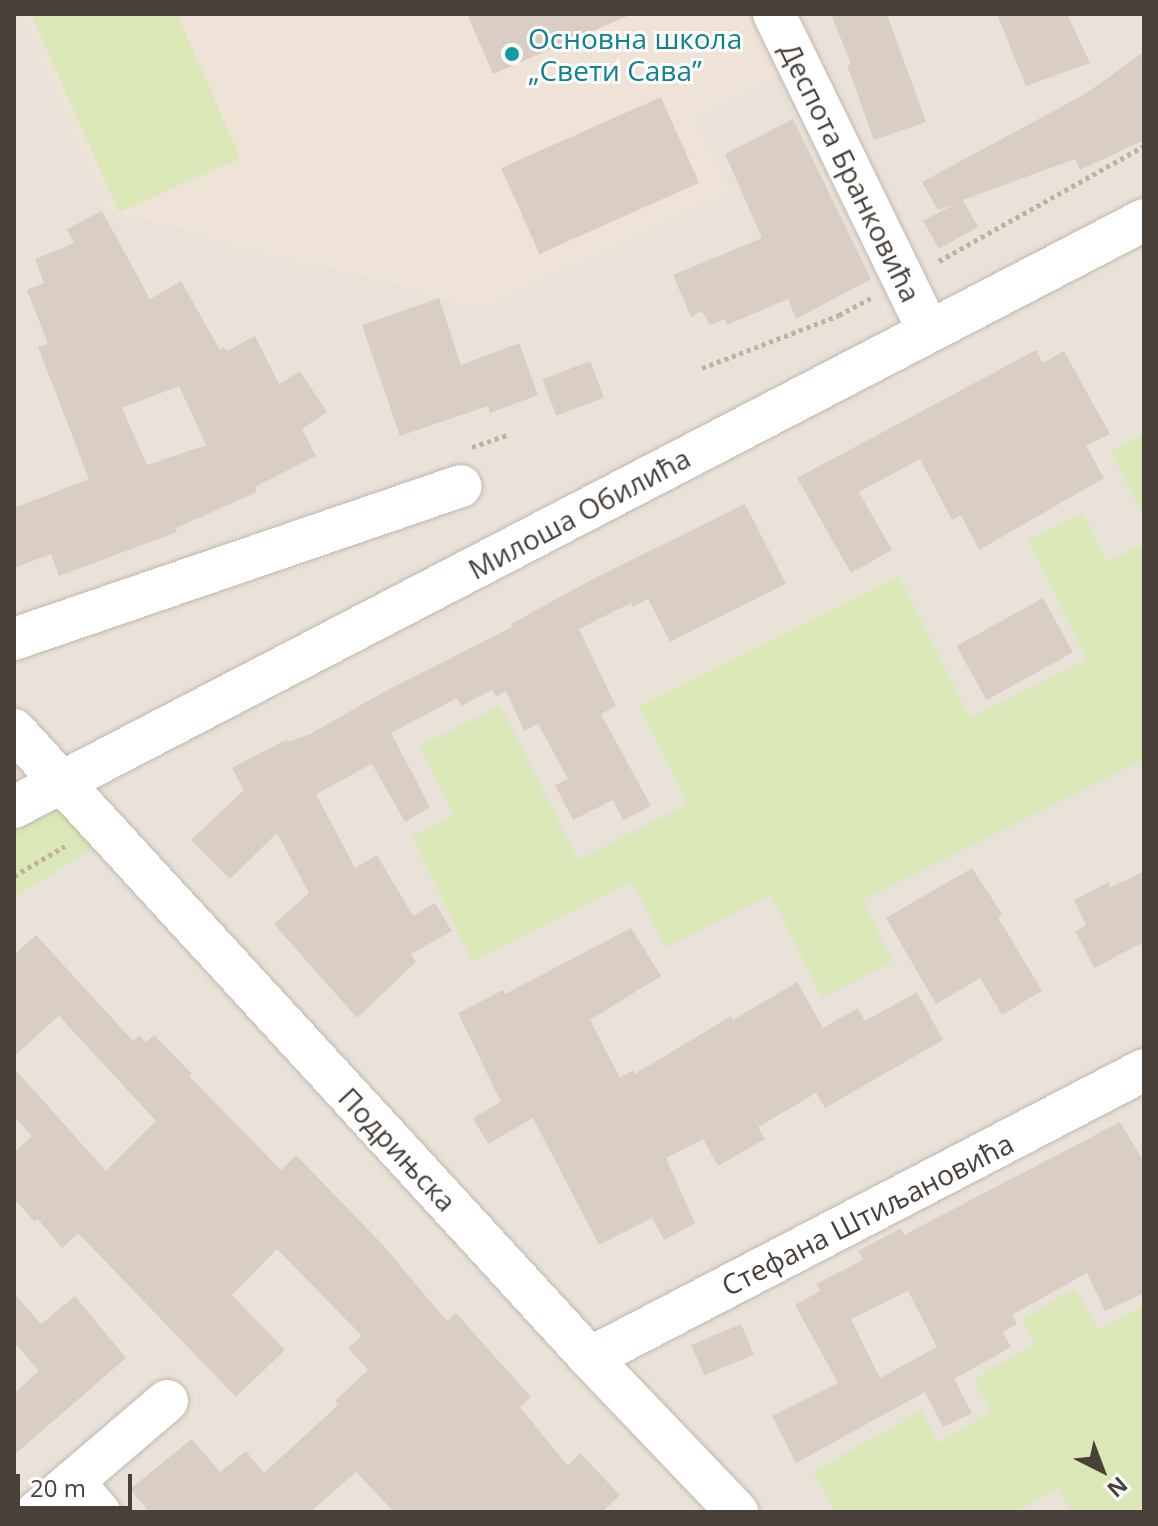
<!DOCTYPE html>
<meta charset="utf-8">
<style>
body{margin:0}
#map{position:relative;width:1158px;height:1526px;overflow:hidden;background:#f5f1eb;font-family:"Open Sans",sans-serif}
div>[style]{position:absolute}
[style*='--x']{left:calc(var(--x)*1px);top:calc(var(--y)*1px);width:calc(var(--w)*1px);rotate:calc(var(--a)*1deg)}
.residential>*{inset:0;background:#e9e2d9;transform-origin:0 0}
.education>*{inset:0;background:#eee3d6}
.green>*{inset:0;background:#d9e8b6}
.building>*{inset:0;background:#dacec4;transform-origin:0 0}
.path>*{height:5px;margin-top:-2.5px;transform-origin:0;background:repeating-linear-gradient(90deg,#c2b09f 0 4px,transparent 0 8px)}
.roads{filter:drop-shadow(0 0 2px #c1b7ae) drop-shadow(0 0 2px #c1b7ae)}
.minor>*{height:42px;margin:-21px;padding:0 21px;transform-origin:21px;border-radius:21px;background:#fff}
.dots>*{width:22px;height:22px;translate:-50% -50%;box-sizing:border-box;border:4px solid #fff;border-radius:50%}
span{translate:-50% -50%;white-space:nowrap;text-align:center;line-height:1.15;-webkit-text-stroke:6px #fff;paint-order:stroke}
.culture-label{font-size:28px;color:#0d838f}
.left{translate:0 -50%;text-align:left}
.street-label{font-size:28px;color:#494039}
.frame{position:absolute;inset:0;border:16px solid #494039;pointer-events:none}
.north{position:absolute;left:1062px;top:1430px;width:80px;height:80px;-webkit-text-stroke:6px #fff;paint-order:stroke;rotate:138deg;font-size:22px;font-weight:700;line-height:32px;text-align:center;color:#494039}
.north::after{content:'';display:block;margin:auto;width:28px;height:36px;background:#494039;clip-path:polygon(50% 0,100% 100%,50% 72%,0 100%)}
.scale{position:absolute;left:16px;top:1474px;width:116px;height:36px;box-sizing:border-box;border:4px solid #494039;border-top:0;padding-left:10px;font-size:24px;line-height:28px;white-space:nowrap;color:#494039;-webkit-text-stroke:6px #fff;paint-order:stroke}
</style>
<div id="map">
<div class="residential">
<i style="left:14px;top:14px;width:1130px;height:1498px"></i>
</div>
<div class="education">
<i style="clip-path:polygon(20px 14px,746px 14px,775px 76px,695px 116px,731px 190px,480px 308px,108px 212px)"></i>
</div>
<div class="green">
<i style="clip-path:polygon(31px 14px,177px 14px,240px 158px,119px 212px)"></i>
<i style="clip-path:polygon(1144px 434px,1144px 518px,1111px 451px)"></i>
<i style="clip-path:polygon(1083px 512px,1107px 562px,1144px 544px,1144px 724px,1140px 726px,1144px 734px,1144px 759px,862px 900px,892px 962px,822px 998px,771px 894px,665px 947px,632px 882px,473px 961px,412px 837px,454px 815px,420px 746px,500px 706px,578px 860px,688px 804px,639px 706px,899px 576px,970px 718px,1087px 660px,1028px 540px)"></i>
<i style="clip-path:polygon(42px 783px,95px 847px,14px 897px,14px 798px)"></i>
<i style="clip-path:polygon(1075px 1289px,1099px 1330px,1144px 1305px,1144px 1512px,1072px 1512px,1058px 1488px,1015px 1512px,836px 1512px,813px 1472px,921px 1411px,938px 1442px,992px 1412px,974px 1379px,1035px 1344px,1022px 1319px)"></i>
</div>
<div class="building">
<i style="clip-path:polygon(467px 14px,632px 14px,493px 74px)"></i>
<i style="clip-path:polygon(831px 14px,887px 14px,926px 122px,874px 140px,847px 65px,851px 64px)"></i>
<i style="clip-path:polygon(997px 14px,1067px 14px,1090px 63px,1026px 86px)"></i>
<i style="clip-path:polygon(1144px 52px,1144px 140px,1080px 170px,1075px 159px,963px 200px,978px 227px,939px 249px,923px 221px,955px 204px,938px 210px,922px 182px,1085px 94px)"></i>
<i style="left:661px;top:97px;width:94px;height:175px;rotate:66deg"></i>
<i style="clip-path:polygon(793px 119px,871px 279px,796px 319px,788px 299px,727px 325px,725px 319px,710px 325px,702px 311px,691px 317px,673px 275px,762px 238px,725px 154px)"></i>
<i style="clip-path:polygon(evenodd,102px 211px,150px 299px,181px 281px,220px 350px,224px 347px,227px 351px,255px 336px,279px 384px,300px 371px,327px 412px,302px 429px,316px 456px,255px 487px,257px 492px,176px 528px,177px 532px,59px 576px,51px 554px,14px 568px,14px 508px,89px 479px,38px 347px,48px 344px,27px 290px,44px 283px,35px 259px,74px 243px,67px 229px,102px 211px,179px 386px,206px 445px,147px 465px,122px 408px,179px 386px)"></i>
<i style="clip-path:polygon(439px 298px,461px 365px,519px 343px,538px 395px,490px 413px,488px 406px,400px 436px,362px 325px)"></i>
<i style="clip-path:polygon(1036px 350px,1043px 363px,1064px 351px,1110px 434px,1086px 446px,1104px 478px,979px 550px,961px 515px,952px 520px,920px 459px,859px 492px,892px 550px,851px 573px,797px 478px)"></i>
<i style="left:590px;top:361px;width:39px;height:51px;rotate:69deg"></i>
<i style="clip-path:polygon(745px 504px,786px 584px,670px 642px,648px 599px,633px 607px,631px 603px,579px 629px,616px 706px,601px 714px,651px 806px,623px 820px,613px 800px,573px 820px,555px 785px,568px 779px,538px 724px,524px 731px,506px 691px,496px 697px,492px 690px,461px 706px,457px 698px,391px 733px,430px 807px,405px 822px,372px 764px,316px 794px,355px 868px,377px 855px,413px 916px,435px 903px,452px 931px,411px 954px,416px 962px,357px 1018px,274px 924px,309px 893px,277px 833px,230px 879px,191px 840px,244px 790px,232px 768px,287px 739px,288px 742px,310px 734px,382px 693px,512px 627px,511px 624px,593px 579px)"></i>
<i style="left:1043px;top:598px;width:62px;height:99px;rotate:61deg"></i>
<i style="clip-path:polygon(972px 868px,1002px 914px,998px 917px,1042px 991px,1002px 1015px,980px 978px,936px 1004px,886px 918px)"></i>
<i style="clip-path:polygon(1144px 871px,1144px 942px,1094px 968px,1075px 931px,1086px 925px,1074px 900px,1109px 882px,1109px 888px)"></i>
<i style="clip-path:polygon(631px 928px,661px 976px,590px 1020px,620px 1078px,633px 1070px,635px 1074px,731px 1016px,733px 1020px,797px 982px,823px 1028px,858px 1008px,865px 1021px,917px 992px,943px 1040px,825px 1108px,816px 1093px,758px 1127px,765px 1139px,718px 1166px,703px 1139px,666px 1158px,695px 1223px,664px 1240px,652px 1218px,599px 1245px,533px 1118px,488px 1144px,473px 1118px,501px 1102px,458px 1013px,503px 990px,505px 994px)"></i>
<i style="clip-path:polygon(36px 935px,133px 1041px,139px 1035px,146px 1042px,154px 1035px,192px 1074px,189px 1076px,281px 1170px,296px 1155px,382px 1244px,447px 1321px,456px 1313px,531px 1397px,520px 1407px,568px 1466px,580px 1453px,620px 1495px,602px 1512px,394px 1512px,356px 1472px,310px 1512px,149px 1512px,130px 1489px,192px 1439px,220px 1472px,246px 1451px,264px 1473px,338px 1405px,335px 1401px,368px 1370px,348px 1348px,362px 1336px,277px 1249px,232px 1295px,285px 1350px,236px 1397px,78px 1233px,62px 1248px,38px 1219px,35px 1222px,14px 1199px,14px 1152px,32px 1136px,14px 1116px,14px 1068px,106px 1171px,156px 1121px,59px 1016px,14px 1056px,14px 955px)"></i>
<i style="clip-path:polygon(evenodd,1120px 1122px,1144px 1162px,1144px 1293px,1105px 1311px,1087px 1273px,1012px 1315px,1017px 1324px,1003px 1332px,1011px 1347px,954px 1379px,972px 1413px,943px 1427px,925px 1392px,796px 1463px,772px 1416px,838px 1383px,795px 1305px,820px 1291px,816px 1284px,863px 1260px,858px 1251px,901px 1228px,904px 1235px,1120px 1122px,908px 1291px,937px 1347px,880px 1378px,851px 1319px,908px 1291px)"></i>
<i style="clip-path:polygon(14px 1293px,41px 1324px,75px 1296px,126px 1358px,14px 1455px,14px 1393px,39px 1371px,14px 1342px)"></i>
<i style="left:741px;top:1324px;width:33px;height:54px;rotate:67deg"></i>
</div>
<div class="path">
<i style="--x:939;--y:261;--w:235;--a:-29.3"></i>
<i style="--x:702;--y:368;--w:147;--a:-21.1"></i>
<i style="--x:839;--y:315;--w:36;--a:-28"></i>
<i style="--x:472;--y:447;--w:39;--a:-19"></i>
<i style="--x:14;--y:876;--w:59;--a:-30.5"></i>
</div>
<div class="roads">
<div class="minor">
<i style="--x:774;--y:14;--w:352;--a:64"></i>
<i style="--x:14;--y:639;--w:472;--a:-18.9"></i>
<i style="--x:14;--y:730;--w:852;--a:47.47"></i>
<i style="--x:590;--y:1358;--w:213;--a:46.3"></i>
<i style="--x:14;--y:807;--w:1273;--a:-27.45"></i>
<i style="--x:590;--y:1358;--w:624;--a:-27.47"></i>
<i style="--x:73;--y:1482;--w:40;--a:49"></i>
<i style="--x:37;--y:1512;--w:171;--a:-40.5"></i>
</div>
</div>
<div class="dots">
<i style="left:512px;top:54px;background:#0f9aa8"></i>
</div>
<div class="culture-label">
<span class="left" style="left:528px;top:54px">Основна школа<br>„Свети Сава”</span>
</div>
<div class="street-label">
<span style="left:851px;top:172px;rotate:64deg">Деспота Бранковића</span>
<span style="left:579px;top:513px;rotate:-28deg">Милоша Обилића</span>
<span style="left:398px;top:1149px;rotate:47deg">Подрињска</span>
<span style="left:867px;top:1214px;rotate:-27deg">Стефана Штиљановића</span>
</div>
<div class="frame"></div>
<div class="north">N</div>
<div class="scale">20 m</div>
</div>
